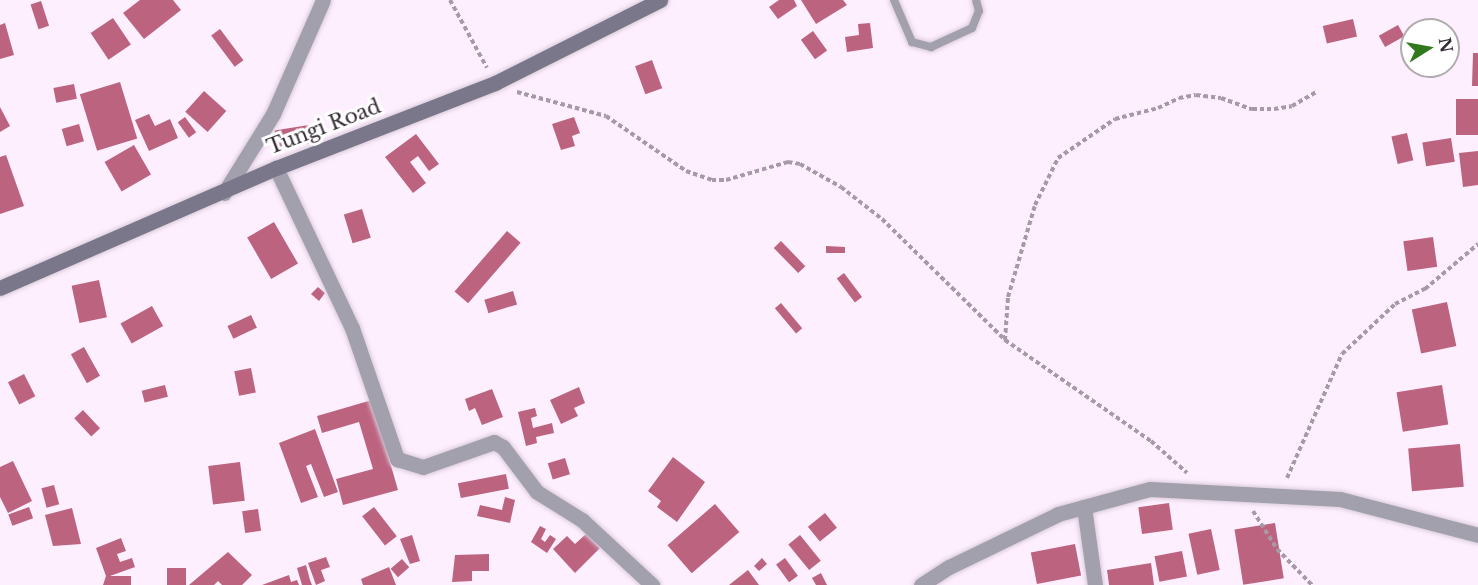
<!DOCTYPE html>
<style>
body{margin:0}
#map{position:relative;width:1478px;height:585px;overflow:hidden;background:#feeffe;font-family:"Libre Baskerville",serif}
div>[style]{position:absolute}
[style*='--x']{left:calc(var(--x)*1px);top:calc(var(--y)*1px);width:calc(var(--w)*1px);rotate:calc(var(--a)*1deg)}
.building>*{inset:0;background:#bc637f;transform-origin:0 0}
.path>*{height:4px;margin-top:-2px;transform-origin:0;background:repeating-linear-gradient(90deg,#a79aa7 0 4.5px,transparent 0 7.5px)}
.roads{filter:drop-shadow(0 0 2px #daccda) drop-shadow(0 0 2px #daccda)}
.service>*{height:8px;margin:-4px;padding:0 4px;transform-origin:4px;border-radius:4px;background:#a2a0ad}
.minor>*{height:15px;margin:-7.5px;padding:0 7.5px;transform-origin:7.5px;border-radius:7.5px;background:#a2a0ad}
.tertiary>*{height:15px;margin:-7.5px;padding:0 7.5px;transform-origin:7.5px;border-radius:7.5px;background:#a2a0ad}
.secondary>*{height:15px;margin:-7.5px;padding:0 7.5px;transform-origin:7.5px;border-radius:7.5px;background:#7a778a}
span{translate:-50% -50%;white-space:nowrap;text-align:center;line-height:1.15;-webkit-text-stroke:6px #fff;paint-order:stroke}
.street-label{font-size:20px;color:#362c35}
.north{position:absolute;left:1400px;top:18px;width:60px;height:60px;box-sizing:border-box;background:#fff;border:2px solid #afabae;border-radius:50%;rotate:79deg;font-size:16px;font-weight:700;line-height:24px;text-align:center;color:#362c35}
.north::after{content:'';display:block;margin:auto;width:21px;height:27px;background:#31791d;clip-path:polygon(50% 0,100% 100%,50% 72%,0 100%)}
</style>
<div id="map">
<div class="building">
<i style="clip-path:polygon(140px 0,173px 0,181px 10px,144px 39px,123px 13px)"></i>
<i style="clip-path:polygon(779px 0,794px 0,797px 6px,778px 19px,769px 7px)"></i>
<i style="clip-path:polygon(801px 0,843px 0,847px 5px,816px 24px)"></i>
<i style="left:41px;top:1px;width:26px;height:11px;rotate:72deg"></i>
<i style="left:113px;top:18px;width:32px;height:27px;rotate:56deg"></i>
<i style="left:1353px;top:19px;width:18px;height:31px;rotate:77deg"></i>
<i style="clip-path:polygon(5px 23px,14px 55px,0 59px,0 25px)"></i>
<i style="clip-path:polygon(870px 23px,873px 48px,847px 52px,845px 37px,859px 35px,858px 24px)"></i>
<i style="left:1398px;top:25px;width:13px;height:22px;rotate:61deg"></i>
<i style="left:220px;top:29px;width:39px;height:11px;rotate:53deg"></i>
<i style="left:813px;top:31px;width:24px;height:15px;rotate:54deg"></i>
<i style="clip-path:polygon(1473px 53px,1478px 53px,1478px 86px,1472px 86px)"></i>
<i style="left:652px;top:60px;width:30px;height:18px;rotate:70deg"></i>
<i style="left:120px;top:82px;width:59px;height:42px;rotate:73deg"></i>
<i style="left:74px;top:84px;width:15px;height:21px;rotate:79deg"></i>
<i style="left:204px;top:91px;width:30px;height:28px;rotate:42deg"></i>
<i style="left:1478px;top:99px;width:36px;height:22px;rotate:90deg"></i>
<i style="clip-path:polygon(0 107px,10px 126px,0 132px)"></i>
<i style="clip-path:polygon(149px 114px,155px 126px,170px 119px,178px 138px,149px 151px,135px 120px)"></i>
<i style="left:185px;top:117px;width:19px;height:9px;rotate:54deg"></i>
<i style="clip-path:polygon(574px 117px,580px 133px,572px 136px,575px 146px,561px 150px,552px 124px)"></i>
<i style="left:79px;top:124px;width:18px;height:18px;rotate:74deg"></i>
<i style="left:309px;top:125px;width:18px;height:35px;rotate:81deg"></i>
<i style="left:1407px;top:133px;width:28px;height:16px;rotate:77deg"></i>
<i style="clip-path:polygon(416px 134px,439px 164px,429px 171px,418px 156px,410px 162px,426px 183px,413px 193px,385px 157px)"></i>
<i style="left:1451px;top:138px;width:24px;height:29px;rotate:81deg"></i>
<i style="left:134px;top:145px;width:34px;height:34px;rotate:60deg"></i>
<i style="clip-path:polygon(1478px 151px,1478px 185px,1463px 187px,1459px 153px)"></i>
<i style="clip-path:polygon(6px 155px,24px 206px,0 214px,0 157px)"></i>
<i style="left:362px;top:209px;width:30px;height:19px;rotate:73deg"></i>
<i style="left:274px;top:222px;width:48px;height:31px;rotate:60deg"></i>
<i style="left:507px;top:231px;width:18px;height:80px;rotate:41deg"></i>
<i style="left:1433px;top:237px;width:30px;height:30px;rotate:82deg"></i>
<i style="left:781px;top:241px;width:35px;height:10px;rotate:46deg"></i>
<i style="clip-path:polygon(826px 246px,845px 247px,845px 253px,826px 253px)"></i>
<i style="left:844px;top:273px;width:30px;height:9px;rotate:53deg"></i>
<i style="left:99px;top:280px;width:38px;height:28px;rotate:78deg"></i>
<i style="clip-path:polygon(318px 287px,325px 293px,319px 301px,311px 294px)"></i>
<i style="left:513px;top:291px;width:14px;height:30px;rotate:73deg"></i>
<i style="left:1447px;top:302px;width:45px;height:36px;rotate:78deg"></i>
<i style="left:781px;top:303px;width:33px;height:8px;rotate:50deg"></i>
<i style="left:152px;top:306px;width:23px;height:36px;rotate:61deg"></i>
<i style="left:251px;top:315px;width:14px;height:26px;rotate:65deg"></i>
<i style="left:84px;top:347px;width:33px;height:15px;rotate:61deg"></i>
<i style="left:251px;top:368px;width:25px;height:17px;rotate:79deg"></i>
<i style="left:24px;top:374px;width:25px;height:18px;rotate:63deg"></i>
<i style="left:165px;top:385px;width:12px;height:24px;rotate:76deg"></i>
<i style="left:1442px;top:385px;width:40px;height:46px;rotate:81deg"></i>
<i style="clip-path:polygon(579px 387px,585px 403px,574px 408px,578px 416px,561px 424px,550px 400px)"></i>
<i style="clip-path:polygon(492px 389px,503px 417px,482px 425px,475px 408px,469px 411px,465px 399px)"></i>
<i style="clip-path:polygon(372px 400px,398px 490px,343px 505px,336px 479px,373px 469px,359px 422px,322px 433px,317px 416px)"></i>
<i style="clip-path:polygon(535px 408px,537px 416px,531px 418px,533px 428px,552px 423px,554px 433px,536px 437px,537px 443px,526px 446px,518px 412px)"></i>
<i style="left:83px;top:410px;width:25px;height:12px;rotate:47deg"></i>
<i style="clip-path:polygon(315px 429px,338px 492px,324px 497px,311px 464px,306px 466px,318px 497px,301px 503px,279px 443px)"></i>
<i style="left:1460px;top:444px;width:43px;height:52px;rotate:85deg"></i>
<i style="clip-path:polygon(673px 457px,705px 482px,677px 522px,657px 507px,661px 501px,648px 491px)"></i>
<i style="left:565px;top:458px;width:17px;height:18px;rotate:73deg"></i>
<i style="clip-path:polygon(13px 461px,32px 501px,8px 513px,0 497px,0 467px)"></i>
<i style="left:240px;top:462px;width:39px;height:32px;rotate:83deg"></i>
<i style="left:506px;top:474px;width:15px;height:49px;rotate:79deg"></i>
<i style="left:54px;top:485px;width:20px;height:13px;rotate:75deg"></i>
<i style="clip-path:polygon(505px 497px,515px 500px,510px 523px,477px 516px,480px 505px,502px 510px)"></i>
<i style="left:1169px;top:503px;width:27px;height:31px;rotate:82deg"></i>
<i style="left:715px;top:504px;width:37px;height:63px;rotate:49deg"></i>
<i style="left:29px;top:507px;width:12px;height:22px;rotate:70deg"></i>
<i style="left:374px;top:507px;width:37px;height:15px;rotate:52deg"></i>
<i style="clip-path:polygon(72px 508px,81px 544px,53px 546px,45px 515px)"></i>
<i style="left:258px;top:509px;width:22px;height:16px;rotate:82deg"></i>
<i style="left:825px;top:513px;width:19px;height:22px;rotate:51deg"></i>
<i style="left:1275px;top:523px;width:56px;height:41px;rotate:81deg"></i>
<i style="clip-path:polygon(540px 526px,546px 529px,541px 539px,545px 542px,550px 535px,556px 539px,547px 553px,531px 542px)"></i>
<i style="left:1211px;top:529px;width:42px;height:23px;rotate:78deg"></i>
<i style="clip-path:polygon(586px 534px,600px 548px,575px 573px,553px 549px,567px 536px,575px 544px)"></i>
<i style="clip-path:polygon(412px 535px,420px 561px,410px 564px,400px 539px)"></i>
<i style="left:800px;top:535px;width:33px;height:15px;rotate:51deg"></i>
<i style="clip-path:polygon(121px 538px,126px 551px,117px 554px,120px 562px,132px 558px,135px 567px,110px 576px,131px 576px,131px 585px,103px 585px,106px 576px,96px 548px)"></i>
<i style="left:1075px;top:544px;width:32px;height:45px;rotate:79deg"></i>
<i style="left:1182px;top:551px;width:26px;height:28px;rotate:79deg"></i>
<i style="clip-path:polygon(228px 552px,252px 575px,242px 585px,222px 585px,218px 581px,214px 585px,189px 585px)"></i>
<i style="clip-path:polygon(489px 554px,489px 571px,472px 571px,472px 581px,452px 582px,455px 555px)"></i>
<i style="clip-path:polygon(326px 557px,330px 567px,321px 570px,325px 581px,316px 585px,308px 563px)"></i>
<i style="clip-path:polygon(762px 558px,767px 564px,759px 571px,754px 566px)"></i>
<i style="left:785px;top:558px;width:22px;height:11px;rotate:54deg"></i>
<i style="left:402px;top:559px;width:11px;height:15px;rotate:49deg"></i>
<i style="clip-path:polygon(1151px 563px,1154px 585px,1109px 585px,1107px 570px)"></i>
<i style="clip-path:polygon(306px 565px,310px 580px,312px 585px,302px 585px,297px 568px)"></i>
<i style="clip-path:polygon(389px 567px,396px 585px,363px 585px,361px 579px)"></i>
<i style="left:186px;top:568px;width:17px;height:19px;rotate:90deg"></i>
<i style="clip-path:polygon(748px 570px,759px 585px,729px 585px)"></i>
<i style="clip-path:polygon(821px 573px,827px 585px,816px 585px,812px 578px)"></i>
<i style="clip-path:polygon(289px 575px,291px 582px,297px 580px,299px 585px,262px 585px)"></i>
</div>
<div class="path">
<i style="--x:450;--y:0;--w:77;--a:61.4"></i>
<i style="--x:517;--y:92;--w:92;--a:15.1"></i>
<i style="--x:606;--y:116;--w:97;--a:34.5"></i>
<i style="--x:686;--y:171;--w:28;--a:19"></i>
<i style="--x:712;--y:180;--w:14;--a:0"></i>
<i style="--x:726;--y:180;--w:65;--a:-16.2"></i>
<i style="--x:788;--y:162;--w:12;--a:9"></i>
<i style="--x:800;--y:164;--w:47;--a:29.3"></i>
<i style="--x:841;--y:187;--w:52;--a:38"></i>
<i style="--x:882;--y:219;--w:173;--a:44.5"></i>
<i style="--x:1005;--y:340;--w:178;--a:34.7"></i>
<i style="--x:1151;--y:441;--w:48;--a:41.6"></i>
<i style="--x:1005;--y:340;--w:43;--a:-86"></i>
<i style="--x:1008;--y:297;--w:96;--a:-73.6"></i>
<i style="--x:1035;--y:205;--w:52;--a:-63.9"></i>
<i style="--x:1058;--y:158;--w:69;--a:-34.4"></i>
<i style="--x:1115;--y:119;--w:44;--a:-14.3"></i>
<i style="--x:1158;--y:108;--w:23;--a:-25"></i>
<i style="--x:1179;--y:98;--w:17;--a:-10"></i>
<i style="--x:1196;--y:95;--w:25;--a:7"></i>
<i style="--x:1221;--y:98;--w:33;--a:20"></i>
<i style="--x:1252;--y:109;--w:22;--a:0"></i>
<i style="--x:1274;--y:109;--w:18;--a:-9"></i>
<i style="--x:1292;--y:106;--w:28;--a:-30"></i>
<i style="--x:1287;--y:478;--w:136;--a:-66.1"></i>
<i style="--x:1342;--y:354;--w:73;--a:-43.3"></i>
<i style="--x:1395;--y:304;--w:34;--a:-27"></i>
<i style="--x:1425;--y:289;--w:70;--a:-40.3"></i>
<i style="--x:1253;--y:511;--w:45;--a:57.7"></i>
<i style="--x:1277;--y:549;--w:50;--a:45.8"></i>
</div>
<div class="roads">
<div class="service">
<i style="--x:894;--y:0;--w:46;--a:66.8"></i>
<i style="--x:912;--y:42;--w:20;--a:15"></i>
<i style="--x:931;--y:47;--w:45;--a:-24.9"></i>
<i style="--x:972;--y:28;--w:18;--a:-68"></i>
<i style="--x:979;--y:11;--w:11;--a:-105"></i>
</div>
<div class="minor">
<i style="--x:276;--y:168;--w:177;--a:64.6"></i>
<i style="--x:352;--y:328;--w:139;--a:71"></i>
<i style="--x:397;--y:459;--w:27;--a:17"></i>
<i style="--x:423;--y:467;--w:75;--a:-19.4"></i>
<i style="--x:494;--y:442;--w:10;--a:29"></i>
<i style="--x:503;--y:447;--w:56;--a:52.9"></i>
<i style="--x:537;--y:492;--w:53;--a:31.9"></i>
<i style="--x:582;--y:520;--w:96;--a:42.9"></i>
<i style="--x:1084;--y:507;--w:79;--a:82"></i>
<i style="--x:921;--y:585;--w:33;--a:-33"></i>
<i style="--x:949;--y:567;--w:121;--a:-25.9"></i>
<i style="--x:1058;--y:514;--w:95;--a:-15.2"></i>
<i style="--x:1150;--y:489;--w:190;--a:3"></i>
<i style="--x:1340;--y:499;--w:143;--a:14.6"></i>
</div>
<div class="tertiary">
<i style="--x:224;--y:193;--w:93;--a:-58.2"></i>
<i style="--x:273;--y:114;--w:124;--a:-66.3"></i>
</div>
<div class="secondary">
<i style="--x:0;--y:288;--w:301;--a:-23.5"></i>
<i style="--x:276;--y:168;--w:235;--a:-21.2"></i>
<i style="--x:495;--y:83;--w:185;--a:-26.7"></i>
</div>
</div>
<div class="street-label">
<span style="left:324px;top:127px;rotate:-21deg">Tungi Road</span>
</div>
<div class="north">N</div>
</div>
